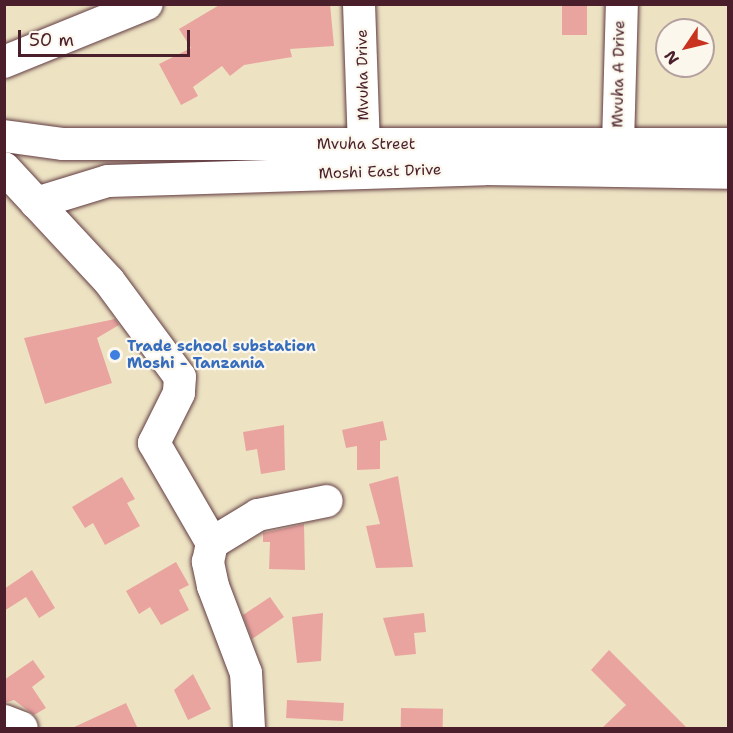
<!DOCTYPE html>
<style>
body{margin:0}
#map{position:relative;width:733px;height:733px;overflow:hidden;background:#ede3c3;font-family:"Shantell Sans",sans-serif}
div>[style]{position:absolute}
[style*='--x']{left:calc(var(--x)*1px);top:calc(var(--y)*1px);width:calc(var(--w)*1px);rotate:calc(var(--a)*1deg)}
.building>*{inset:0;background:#e9a4a0;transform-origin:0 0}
.roads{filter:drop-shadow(0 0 2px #623c42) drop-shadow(0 0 2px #623c42)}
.minor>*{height:32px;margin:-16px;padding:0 16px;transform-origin:16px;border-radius:16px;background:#fff}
.dots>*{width:16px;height:16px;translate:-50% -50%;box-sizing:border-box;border:3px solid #fbf7ec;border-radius:50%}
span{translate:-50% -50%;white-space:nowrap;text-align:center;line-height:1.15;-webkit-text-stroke:4.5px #fbf7ec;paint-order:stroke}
.street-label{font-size:15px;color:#4a1f2b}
.shop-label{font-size:15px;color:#366cbe;font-weight:700}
.left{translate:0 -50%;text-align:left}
.frame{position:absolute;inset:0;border:6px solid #4a1f2b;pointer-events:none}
.north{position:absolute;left:655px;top:18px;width:60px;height:60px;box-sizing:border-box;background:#fbf7ec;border:2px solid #b4a19f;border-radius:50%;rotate:235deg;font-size:16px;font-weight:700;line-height:24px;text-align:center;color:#4a1f2b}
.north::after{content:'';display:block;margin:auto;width:21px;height:27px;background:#c8321e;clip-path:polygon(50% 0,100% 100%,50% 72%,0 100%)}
.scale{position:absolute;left:18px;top:30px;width:172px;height:27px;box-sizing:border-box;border:3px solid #4a1f2b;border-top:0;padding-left:8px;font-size:18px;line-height:21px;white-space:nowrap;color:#4a1f2b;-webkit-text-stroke:4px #fbf7ec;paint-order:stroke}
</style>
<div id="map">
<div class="building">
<i style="clip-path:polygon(221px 4px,330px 4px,334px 46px,290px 49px,292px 57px,244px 65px,230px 76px,222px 66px,193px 87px,198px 96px,181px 105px,159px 64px,191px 48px,179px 29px)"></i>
<i style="left:562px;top:4px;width:25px;height:31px"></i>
<i style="clip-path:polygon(115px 319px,119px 325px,97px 338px,112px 383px,45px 404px,24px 338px)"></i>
<i style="clip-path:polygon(383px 421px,387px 440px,380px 441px,380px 469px,357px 470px,357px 446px,346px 448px,342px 430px)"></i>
<i style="clip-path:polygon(284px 425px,285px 470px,261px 474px,257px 449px,246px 451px,243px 432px)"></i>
<i style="clip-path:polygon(398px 476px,413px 567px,376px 568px,366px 526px,380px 524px,369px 484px)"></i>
<i style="clip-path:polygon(122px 477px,135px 499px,127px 503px,140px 526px,105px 545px,93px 523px,85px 528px,72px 507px)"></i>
<i style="clip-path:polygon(304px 524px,305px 570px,269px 569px,270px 542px,263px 542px,263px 533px)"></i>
<i style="clip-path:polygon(176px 562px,189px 585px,179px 590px,189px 610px,161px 625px,150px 607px,139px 614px,126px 591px)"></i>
<i style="clip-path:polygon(32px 570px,55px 608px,39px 618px,26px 597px,4px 611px,4px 589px)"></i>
<i style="clip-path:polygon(270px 597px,284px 617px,252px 639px,243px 615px)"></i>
<i style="clip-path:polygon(323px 613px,321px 661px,297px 663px,292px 617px)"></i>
<i style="clip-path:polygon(424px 613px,426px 632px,414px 633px,416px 654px,395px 656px,383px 618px)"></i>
<i style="clip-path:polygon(609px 650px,688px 729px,601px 729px,626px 705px,591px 670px)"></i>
<i style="clip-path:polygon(33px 660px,45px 677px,32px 687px,46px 708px,34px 715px,14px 700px,4px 703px,4px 680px)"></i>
<i style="clip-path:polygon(193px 674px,211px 709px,188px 720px,174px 690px)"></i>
<i style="left:287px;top:700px;width:57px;height:18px;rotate:3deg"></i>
<i style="clip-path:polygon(126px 703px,138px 729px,70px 729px)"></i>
<i style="left:401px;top:708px;width:42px;height:19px;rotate:1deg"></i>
</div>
<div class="roads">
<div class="minor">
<i style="--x:359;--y:4;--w:141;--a:88"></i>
<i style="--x:4;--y:62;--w:154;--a:-22.1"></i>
<i style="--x:4;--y:136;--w:60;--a:7.7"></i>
<i style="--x:63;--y:144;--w:665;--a:0"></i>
<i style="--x:618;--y:144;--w:140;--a:-88.4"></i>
<i style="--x:4;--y:168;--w:154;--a:47.1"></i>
<i style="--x:109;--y:281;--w:119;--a:53.5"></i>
<i style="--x:180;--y:377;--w:16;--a:94"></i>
<i style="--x:179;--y:393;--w:56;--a:116.6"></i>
<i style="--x:154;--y:443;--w:116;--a:59.9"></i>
<i style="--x:36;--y:203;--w:75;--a:-17"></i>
<i style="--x:108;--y:181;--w:377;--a:-1.8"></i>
<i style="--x:485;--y:169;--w:243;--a:0.9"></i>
<i style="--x:4;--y:721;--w:19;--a:21"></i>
<i style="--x:249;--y:728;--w:55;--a:-93.1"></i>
<i style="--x:246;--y:673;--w:93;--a:-110.8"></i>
<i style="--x:213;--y:586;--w:25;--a:-102"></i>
<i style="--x:208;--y:562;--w:19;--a:-78"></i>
<i style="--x:212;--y:543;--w:54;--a:-31.3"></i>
<i style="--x:258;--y:515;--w:70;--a:-11.5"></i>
</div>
</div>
<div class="dots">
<i style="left:115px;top:355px;background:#3f7fe0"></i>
</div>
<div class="street-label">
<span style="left:619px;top:74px;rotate:-89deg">Mvuha A Drive</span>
<span style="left:363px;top:75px;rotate:-91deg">Mvuha Drive</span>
<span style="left:366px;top:145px">Mvuha Street</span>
<span style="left:380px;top:172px;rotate:-2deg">Moshi East Drive</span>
</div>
<div class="shop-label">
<span class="left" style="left:127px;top:355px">Trade school substation<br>Moshi - Tanzania</span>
</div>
<div class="frame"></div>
<div class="north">N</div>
<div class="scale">50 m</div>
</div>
